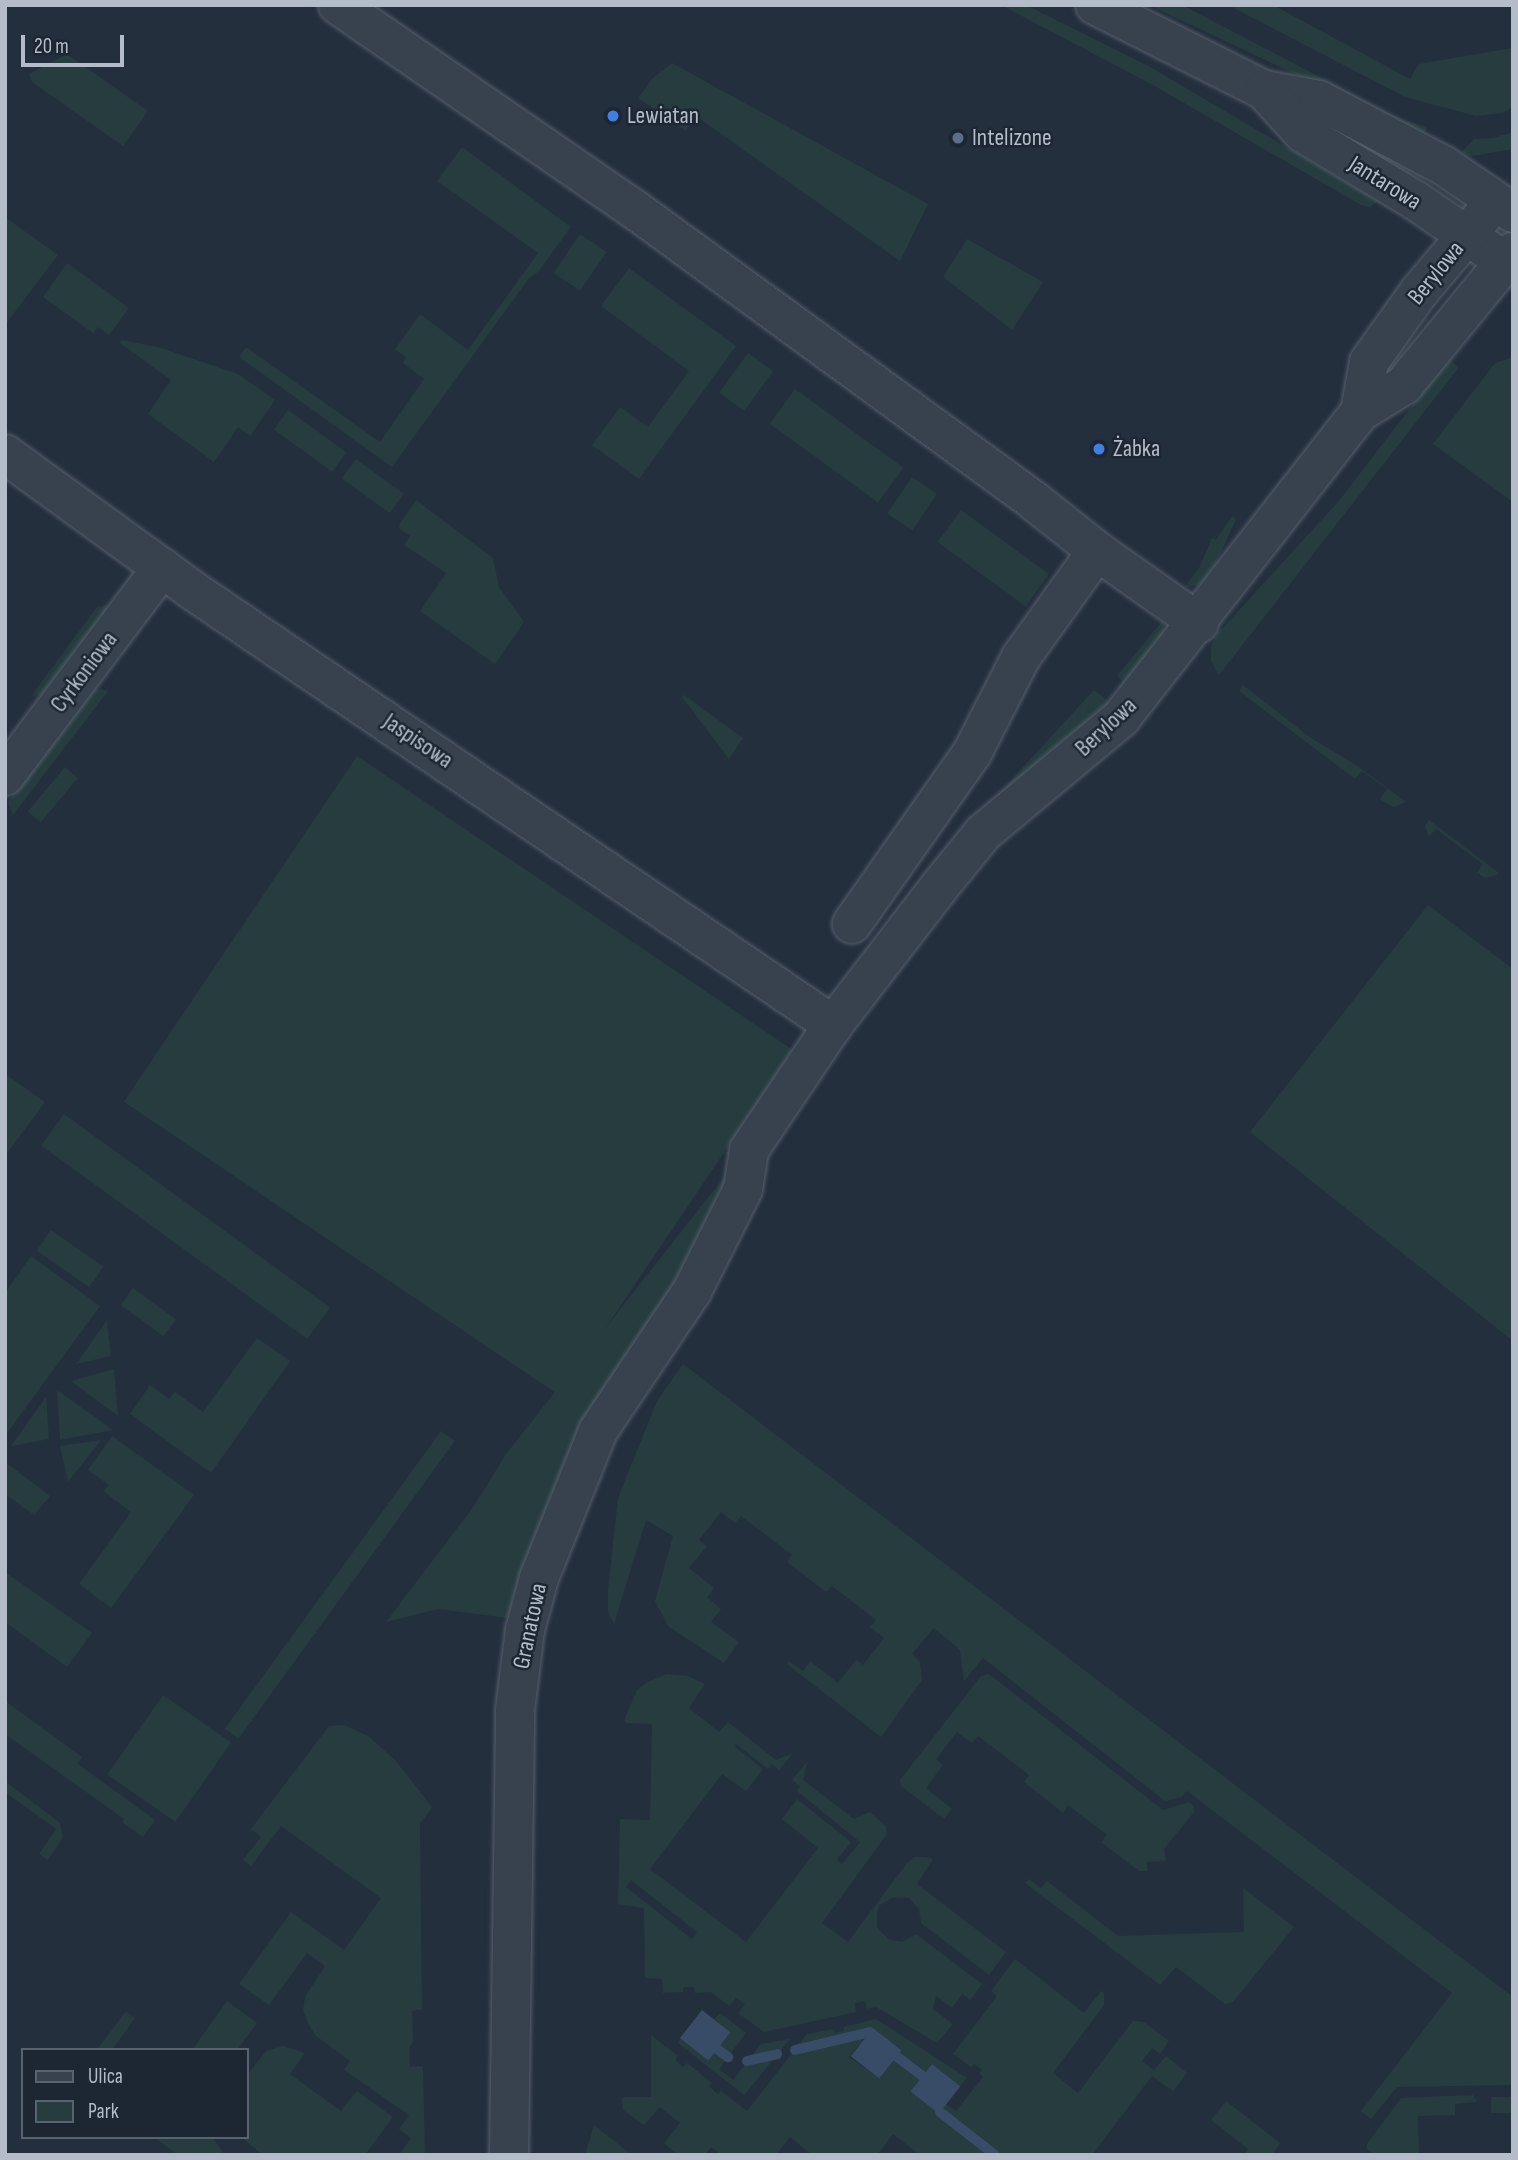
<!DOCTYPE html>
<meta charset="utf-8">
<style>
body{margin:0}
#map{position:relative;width:1518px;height:2160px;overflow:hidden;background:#242f3e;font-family:"Sofia Sans Condensed",sans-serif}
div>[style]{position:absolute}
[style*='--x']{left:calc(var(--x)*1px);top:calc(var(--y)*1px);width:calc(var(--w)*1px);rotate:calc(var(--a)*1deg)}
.green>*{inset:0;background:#263c3f;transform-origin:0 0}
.water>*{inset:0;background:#394c67;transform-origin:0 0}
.stream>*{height:10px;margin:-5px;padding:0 5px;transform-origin:5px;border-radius:5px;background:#394c67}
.roads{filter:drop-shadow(0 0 2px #565f6c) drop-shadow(0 0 2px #565f6c)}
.street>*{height:38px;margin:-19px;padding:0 19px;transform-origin:19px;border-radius:19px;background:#38414e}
.dots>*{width:19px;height:19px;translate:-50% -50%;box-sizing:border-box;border:4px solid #1d2633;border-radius:50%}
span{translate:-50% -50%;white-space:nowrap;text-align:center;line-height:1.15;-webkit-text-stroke:5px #1d2633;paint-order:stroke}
.poi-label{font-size:24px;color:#b4bcc9}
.left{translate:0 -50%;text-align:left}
.street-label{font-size:24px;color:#b4bcc9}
.frame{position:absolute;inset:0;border:7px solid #b4bcc9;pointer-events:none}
.legend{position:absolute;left:21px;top:2048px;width:228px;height:91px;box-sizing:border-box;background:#1d2633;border:2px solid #59626f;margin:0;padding:9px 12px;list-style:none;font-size:21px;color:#b4bcc9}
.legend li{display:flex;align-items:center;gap:14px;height:35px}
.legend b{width:35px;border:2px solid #59626f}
.scale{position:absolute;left:21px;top:35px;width:103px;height:32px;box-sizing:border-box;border:4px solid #b4bcc9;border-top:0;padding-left:9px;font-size:21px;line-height:24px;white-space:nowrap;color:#b4bcc9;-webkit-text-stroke:5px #1d2633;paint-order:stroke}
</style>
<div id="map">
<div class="green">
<i style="clip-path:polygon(1001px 5px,1026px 5px,1150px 67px,1378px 201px,1370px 207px,1361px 205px,1153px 85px)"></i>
<i style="clip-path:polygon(1149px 5px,1182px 5px,1396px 117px,1427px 127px,1424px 135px)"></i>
<i style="clip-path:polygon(1228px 5px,1273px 5px,1410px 79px,1419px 64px,1513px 48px,1513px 107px,1502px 113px,1476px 116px,1405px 97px)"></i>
<i style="clip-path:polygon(67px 54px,148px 111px,123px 146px,32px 82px,29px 74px)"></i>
<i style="clip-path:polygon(672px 63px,928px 204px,900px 261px,696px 116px,686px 131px,638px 98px,653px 78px)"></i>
<i style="clip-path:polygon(1513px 132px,1513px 149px,1472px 156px,1461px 153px,1474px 139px,1493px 138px)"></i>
<i style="clip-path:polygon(462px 147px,571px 227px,538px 272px,529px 278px,392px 467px,239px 357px,246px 347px,380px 442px,424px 379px,403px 363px,406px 357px,395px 349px,420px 314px,468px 350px,538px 253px,437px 181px)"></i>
<i style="clip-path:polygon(5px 217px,58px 255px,5px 325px)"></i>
<i style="left:580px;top:234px;width:32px;height:47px;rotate:34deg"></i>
<i style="clip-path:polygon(967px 239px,1043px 282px,1012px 330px,943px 277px)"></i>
<i style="clip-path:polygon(67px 263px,129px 308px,109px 335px,98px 327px,93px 333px,43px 297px)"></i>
<i style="clip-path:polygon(629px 268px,736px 346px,639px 479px,592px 445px,620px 407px,648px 427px,689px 371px,601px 306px)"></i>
<i style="clip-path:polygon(121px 340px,158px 347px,238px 374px,275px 400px,250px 436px,238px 427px,214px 462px,148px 414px,171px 380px,120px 343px)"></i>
<i style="left:748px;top:353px;width:31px;height:49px;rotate:36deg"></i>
<i style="clip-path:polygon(1513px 357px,1513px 502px,1433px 444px,1495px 363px)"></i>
<i style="clip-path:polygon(1448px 359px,1459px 367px,1219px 675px,1211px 661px,1211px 646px,1218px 633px,1338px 502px)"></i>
<i style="left:795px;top:389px;width:134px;height:43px;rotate:36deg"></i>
<i style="left:288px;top:410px;width:72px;height:24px;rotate:36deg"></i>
<i style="left:356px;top:459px;width:59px;height:24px;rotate:36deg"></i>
<i style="left:912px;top:477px;width:30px;height:44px;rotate:34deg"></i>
<i style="clip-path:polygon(416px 500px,493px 558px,499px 587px,524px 622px,495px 664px,420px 611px,446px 573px,404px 545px,410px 536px,400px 529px,399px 525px)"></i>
<i style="left:961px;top:510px;width:109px;height:40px;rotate:36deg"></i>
<i style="clip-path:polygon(1232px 516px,1236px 519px,1214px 568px,1201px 584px,1184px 588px,1199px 568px,1212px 538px,1216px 540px)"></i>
<i style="clip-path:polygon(105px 605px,112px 611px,47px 695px,31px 696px,97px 607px)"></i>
<i style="clip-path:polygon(1163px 620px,1165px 635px,1129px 686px,1117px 676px)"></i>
<i style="clip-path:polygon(1243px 685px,1311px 738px,1356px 765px,1406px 802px,1394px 807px,1389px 805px,1380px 799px,1387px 789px,1362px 771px,1355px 779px,1239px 691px)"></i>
<i style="clip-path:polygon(94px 688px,108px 691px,13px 815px,8px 802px)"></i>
<i style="clip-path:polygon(1094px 690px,1112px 704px,969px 826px)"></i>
<i style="clip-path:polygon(684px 695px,743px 738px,729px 759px,682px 697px)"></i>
<i style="left:357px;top:756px;width:526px;height:417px;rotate:34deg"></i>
<i style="left:65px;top:767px;width:17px;height:58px;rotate:40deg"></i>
<i style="clip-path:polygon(1429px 820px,1499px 873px,1497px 875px,1485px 878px,1477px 873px,1483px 864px,1436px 829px,1429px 837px,1425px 826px)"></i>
<i style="clip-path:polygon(1428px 905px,1513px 969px,1513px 1341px,1250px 1132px)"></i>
<i style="clip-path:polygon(5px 1074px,45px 1102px,5px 1156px)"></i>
<i style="left:64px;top:1114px;width:329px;height:39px;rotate:36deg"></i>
<i style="clip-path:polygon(729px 1171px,704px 1249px,515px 1619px,438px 1609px,386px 1622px,474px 1506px,506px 1454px)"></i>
<i style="left:51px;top:1230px;width:64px;height:25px;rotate:35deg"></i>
<i style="clip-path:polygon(31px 1256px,100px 1306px,5px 1436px,5px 1293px)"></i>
<i style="left:133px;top:1288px;width:53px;height:21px;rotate:36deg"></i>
<i style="clip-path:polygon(107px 1320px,111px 1356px,76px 1364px)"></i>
<i style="clip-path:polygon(257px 1338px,290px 1361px,211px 1473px,130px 1414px,150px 1385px,169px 1399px,175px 1392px,203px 1412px)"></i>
<i style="clip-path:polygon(683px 1364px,1513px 1997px,1513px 2085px,1397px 2087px,1371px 2119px,1361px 2111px,1452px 1993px,1187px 1791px,1181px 1797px,1165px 1801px,983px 1658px,964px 1681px,960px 1650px,934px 1628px,912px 1654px,920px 1662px,922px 1680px,881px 1737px,787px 1664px,789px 1661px,803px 1671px,810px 1661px,838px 1683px,856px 1660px,863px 1665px,884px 1638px,870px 1627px,876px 1620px,832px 1586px,826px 1592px,787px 1562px,792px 1555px,741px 1516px,735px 1523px,721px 1512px,699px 1540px,707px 1546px,689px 1568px,714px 1588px,707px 1597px,721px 1609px,711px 1622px,739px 1642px,724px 1663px,668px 1626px,655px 1601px,673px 1536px,646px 1520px,614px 1624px,608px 1611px,608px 1590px,618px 1498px,657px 1401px)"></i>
<i style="clip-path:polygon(114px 1369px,118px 1416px,71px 1381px)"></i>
<i style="clip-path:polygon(57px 1390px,113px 1430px,60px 1440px)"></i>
<i style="clip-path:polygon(46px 1397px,49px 1439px,11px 1446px)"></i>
<i style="left:441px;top:1431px;width:17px;height:368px;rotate:36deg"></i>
<i style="clip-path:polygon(112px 1436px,194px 1495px,111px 1608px,79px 1584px,131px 1512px,103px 1491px,109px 1485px,88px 1470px)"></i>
<i style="clip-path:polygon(101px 1440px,68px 1482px,60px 1446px)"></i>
<i style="clip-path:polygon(5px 1462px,50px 1496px,34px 1515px,5px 1494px)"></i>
<i style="clip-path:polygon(5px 1572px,92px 1633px,67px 1667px,5px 1622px)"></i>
<i style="clip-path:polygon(evenodd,667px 1674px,688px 1676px,705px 1684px,689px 1708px,719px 1732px,728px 1722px,776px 1760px,793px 1753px,779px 1770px,772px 1764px,768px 1769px,736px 1744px,735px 1747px,763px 1769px,746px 1791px,722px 1774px,650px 1869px,746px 1942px,818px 1848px,782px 1819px,797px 1799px,851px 1842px,837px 1860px,842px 1864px,860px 1842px,797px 1791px,800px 1786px,792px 1780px,807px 1762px,803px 1780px,854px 1819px,870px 1812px,886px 1826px,887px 1834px,822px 1923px,848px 1942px,907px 1863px,914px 1857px,925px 1857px,933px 1859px,917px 1884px,1006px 1952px,989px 1975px,921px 1923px,919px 1909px,909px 1898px,894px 1897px,880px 1905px,877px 1912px,877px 1927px,888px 1939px,902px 1942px,916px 1934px,982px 1984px,970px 2000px,962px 1994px,952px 2008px,936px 1996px,933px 2009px,953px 2024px,937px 2043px,876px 2007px,867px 2009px,865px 2001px,855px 2003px,856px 2012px,764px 2032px,738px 2013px,745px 2004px,736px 1998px,729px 2006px,711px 1992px,695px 1993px,694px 1987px,683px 1987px,683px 1992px,663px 1993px,662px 1979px,645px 1978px,644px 1908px,618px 1904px,620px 1819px,650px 1820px,652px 1724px,626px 1723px,624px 1720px,637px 1690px,646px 1683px,667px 1674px,631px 1880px,697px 1932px,692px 1939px,626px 1887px,631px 1880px)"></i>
<i style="clip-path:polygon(989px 1674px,1163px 1810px,1189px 1802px,1194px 1806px,1194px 1812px,1164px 1849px,1166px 1861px,1147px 1862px,1147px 1871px,1139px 1871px,1101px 1842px,1107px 1835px,1068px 1805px,1063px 1813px,1024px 1782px,1029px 1775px,978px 1736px,972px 1743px,957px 1732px,936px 1759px,943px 1765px,926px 1788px,952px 1809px,944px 1819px,901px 1786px,900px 1780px,981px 1676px)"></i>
<i style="left:163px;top:1695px;width:83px;height:97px;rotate:35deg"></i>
<i style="clip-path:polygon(5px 1701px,82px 1757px,78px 1764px,155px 1820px,143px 1837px,122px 1822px,124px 1819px,5px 1734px)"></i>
<i style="clip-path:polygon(344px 1725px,368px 1736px,395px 1760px,432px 1807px,420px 1824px,422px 2009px,412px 2011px,413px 2042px,409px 2048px,410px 2067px,423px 2066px,425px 2155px,399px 2155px,411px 2138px,399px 2129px,409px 2115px,344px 2070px,350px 2061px,316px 2036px,309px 2025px,303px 2010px,305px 1997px,325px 1966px,307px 1953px,269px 2005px,239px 1984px,291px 1912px,344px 1950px,381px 1898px,281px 1826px,251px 1866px,243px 1860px,261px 1837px,251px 1829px,329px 1726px)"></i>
<i style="clip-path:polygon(5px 1781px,60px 1823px,63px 1837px,48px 1860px,39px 1854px,56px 1829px,5px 1792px)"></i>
<i style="clip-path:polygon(1029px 1879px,1041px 1888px,1047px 1881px,1118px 1936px,1244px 1932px,1243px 1888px,1294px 1927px,1233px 2002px,1225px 2004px,1176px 1967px,1160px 1985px,1025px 1883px)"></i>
<i style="clip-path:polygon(evenodd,1015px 1959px,1084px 2013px,1101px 1991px,1104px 1993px,1104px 2005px,1053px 2073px,1078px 2093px,1133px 2021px,1144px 2022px,1169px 2041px,1160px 2054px,1152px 2048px,1142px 2061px,1154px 2070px,1166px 2056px,1187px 2073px,1173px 2091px,1152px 2076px,1092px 2155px,920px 2155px,893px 2134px,877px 2155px,812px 2155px,790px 2137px,776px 2155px,722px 2155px,711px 2147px,705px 2155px,678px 2155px,664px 2143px,680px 2123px,660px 2107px,644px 2125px,623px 2110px,622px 2097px,651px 2097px,651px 2035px,678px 2056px,675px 2060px,683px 2067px,687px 2063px,712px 2083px,709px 2086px,718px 2094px,721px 2091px,747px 2111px,807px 2034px,834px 2029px,835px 2033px,844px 2031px,844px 2027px,876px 2019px,967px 2078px,960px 2086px,932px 2064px,911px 2092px,939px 2113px,946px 2104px,956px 2111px,983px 2077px,979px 2074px,982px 2070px,974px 2064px,971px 2067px,953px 2054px,997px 1996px,991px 1991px,1015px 1959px,873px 2028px,879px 2078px,849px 2057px,873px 2028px)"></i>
<i style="clip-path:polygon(227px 2001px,257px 2023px,237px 2050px,192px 2050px)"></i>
<i style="clip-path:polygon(126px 2011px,135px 2018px,112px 2050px,97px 2050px)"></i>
<i style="clip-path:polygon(720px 2013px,746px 2033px,719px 2069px,733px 2080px,761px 2044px,790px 2039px,744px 2095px,678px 2043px,680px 2039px,708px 2060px,730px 2032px,714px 2019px)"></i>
<i style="clip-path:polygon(283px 2046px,305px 2053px,290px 2074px,341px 2111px,357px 2091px,393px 2117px,365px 2155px,263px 2155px,241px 2137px,247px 2137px,247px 2075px,266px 2051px)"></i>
<i style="clip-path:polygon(1473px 2095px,1477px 2102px,1455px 2104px,1455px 2115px,1418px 2116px,1419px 2155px,1375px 2155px,1367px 2149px,1367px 2144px,1401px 2098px)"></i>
<i style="left:1513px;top:2097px;width:16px;height:22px;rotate:90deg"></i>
<i style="clip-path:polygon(1226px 2101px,1280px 2143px,1272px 2155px,1245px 2155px,1248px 2149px,1211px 2120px)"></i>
<i style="clip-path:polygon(594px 2125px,632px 2155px,585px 2155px)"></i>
<i style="clip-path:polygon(154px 2137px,212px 2137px,225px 2155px,178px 2155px)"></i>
</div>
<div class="water">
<i style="left:702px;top:2010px;width:36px;height:36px;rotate:38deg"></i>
<i style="left:873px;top:2028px;width:36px;height:36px;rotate:38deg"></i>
<i style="left:932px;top:2064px;width:36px;height:35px;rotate:38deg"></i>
</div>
<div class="stream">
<i style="--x:717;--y:2049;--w:14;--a:36"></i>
<i style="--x:795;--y:2050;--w:77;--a:-13.5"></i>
<i style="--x:896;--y:2056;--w:34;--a:37"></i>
<i style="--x:747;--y:2061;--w:31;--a:-13"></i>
<i style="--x:940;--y:2112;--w:70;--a:38"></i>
</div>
<div class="roads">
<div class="street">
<i style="--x:338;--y:5;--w:359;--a:34.6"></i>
<i style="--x:634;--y:209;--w:495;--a:36.1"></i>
<i style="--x:1034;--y:501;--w:80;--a:38.4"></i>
<i style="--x:1097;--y:551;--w:130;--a:125.6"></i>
<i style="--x:1021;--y:657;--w:108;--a:117"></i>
<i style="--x:972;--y:753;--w:209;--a:125.1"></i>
<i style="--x:1095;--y:5;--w:189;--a:26.7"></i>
<i style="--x:1264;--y:90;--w:56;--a:10.3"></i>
<i style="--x:1319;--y:100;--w:140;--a:27.7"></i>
<i style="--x:1443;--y:165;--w:85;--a:34.4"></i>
<i style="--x:1264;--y:90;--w:58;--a:47.8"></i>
<i style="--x:1303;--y:133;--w:132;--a:31"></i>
<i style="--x:1416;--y:201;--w:117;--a:34.2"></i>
<i style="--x:1360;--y:412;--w:51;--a:-79.8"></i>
<i style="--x:1369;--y:362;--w:86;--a:-54.5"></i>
<i style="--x:1419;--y:292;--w:99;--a:-49.9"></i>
<i style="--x:5;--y:454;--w:231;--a:36"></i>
<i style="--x:192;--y:590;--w:775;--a:34.16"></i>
<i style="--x:1097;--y:551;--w:125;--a:35.2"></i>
<i style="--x:5;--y:776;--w:261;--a:-53"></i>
<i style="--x:509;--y:2155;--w:445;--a:-89.2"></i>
<i style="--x:515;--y:1710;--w:81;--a:-82.9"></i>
<i style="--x:525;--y:1630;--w:54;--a:-74.9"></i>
<i style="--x:539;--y:1578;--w:158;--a:-68.1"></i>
<i style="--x:598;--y:1431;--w:169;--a:-56.1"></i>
<i style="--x:692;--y:1291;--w:114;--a:-63.4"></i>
<i style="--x:743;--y:1189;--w:39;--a:-81"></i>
<i style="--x:749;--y:1150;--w:151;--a:-56.1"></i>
<i style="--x:833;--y:1025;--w:175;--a:-52.4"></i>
<i style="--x:940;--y:886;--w:68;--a:-50.9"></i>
<i style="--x:983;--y:833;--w:180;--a:-39.8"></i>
<i style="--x:1121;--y:718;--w:388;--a:-52"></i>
<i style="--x:1360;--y:412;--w:52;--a:-31.5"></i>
<i style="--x:1404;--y:385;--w:172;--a:-50.7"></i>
</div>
</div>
<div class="dots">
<i style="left:613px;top:116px;background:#3f7fe0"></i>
<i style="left:958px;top:138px;background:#5c6f8a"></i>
<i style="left:1099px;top:449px;background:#3f7fe0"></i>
</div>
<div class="poi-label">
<span class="left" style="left:627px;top:116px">Lewiatan</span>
<span class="left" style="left:972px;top:138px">Intelizone</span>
<span class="left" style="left:1113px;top:449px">Żabka</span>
</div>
<div class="street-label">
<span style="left:1385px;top:183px;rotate:32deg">Jantarowa</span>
<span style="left:1436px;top:273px;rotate:-51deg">Berylowa</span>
<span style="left:84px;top:672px;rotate:-53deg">Cyrkoniowa</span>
<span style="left:1106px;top:727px;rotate:-43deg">Berylowa</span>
<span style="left:418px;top:741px;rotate:34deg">Jaspisowa</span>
<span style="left:530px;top:1626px;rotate:-78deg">Granatowa</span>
</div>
<div class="frame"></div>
<ul class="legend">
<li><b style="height:9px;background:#38414e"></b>Ulica</li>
<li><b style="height:19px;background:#263c3f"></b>Park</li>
</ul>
<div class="scale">20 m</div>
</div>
